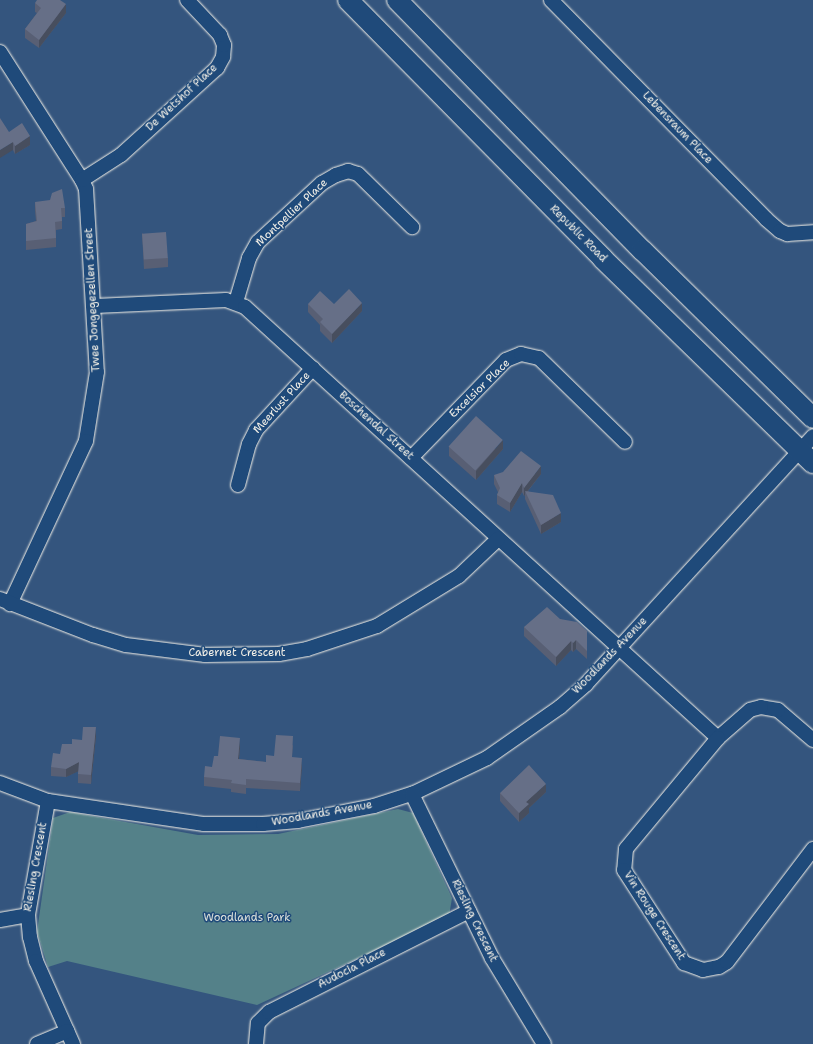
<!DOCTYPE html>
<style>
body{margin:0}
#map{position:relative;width:813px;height:1044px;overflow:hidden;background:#34557e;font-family:"Shantell Sans",sans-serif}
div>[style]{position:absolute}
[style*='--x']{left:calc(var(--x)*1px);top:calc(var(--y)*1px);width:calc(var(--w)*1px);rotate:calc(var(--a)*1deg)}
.green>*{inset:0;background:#548189}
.roads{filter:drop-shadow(0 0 1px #f4f1e8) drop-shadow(0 0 1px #f4f1e8)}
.street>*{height:14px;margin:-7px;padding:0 7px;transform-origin:7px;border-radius:7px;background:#1f4a7a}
.secondary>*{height:20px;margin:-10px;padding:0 10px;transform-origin:10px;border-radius:10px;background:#1f4a7a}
.wall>*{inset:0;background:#585f74}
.shaded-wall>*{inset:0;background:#474e5e}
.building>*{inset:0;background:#666f87;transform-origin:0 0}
span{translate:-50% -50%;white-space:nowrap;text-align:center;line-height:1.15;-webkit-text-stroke:3px #1f4a7a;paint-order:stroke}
.street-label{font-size:11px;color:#f4f1e8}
.park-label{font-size:11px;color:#dce0da}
</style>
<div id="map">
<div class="green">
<i style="clip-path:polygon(398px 809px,413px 813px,452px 898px,449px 916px,257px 1005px,67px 961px,48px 967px,37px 932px,53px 818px,70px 812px,198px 835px,278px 834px)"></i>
</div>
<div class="roads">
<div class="street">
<i style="--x:551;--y:0;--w:307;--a:45.5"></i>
<i style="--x:766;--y:219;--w:18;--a:41"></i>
<i style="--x:780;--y:231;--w:8;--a:23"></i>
<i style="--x:787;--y:234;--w:26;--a:-4"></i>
<i style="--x:0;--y:52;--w:152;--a:57.4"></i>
<i style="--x:82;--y:180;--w:10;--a:66"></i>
<i style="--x:86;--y:189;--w:183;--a:86.6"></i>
<i style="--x:97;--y:372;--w:70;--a:99.1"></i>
<i style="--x:86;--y:441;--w:180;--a:115"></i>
<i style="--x:82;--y:180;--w:46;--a:-32.7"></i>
<i style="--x:121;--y:155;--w:130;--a:-42.2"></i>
<i style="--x:217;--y:68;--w:13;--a:-61"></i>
<i style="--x:223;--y:57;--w:12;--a:-85"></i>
<i style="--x:224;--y:45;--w:11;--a:-112"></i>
<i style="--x:220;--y:35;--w:48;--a:-133.3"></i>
<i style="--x:236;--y:302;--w:46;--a:-73.5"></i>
<i style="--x:249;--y:258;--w:18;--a:-61"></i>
<i style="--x:258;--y:242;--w:87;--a:-42.7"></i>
<i style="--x:322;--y:183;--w:16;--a:-30"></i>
<i style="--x:336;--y:175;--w:13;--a:-18"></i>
<i style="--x:348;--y:171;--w:10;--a:17"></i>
<i style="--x:358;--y:174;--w:76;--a:44.5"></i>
<i style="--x:95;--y:306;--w:131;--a:-2.6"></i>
<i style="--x:226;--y:300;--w:20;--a:20"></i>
<i style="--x:245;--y:307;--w:640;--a:42.34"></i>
<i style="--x:411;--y:458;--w:136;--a:-45.9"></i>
<i style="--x:506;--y:360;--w:16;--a:-22"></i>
<i style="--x:521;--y:354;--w:18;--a:13"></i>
<i style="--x:539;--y:358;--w:120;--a:44.3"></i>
<i style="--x:238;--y:485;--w:42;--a:-75"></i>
<i style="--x:249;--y:444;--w:16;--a:-63"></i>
<i style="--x:256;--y:430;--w:84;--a:-47.4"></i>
<i style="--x:0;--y:599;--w:100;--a:21.2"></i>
<i style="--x:93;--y:635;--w:34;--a:17"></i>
<i style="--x:126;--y:645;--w:80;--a:7.2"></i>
<i style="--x:205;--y:655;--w:74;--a:-0.8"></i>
<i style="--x:279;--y:654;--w:28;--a:-10"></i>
<i style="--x:307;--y:649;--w:74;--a:-18.2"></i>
<i style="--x:377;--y:626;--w:96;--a:-31.4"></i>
<i style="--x:459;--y:576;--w:54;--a:-43.5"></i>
<i style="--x:813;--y:740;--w:46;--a:-139.4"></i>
<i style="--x:778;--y:710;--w:17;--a:-170"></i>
<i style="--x:761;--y:707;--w:11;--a:165"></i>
<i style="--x:750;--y:710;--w:43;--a:138.8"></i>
<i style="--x:718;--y:738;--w:144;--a:129.7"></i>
<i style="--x:626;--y:849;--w:21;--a:95"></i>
<i style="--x:624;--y:870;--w:111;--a:57.2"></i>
<i style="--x:684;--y:963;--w:20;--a:20"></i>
<i style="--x:703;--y:970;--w:16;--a:-11"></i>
<i style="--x:719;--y:967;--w:9;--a:-32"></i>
<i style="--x:727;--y:962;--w:142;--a:-52.7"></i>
<i style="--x:0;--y:783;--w:51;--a:20.6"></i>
<i style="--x:48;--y:801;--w:158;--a:8.4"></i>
<i style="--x:204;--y:824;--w:59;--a:0"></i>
<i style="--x:263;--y:824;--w:35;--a:-5"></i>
<i style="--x:298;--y:821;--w:77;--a:-11.2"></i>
<i style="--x:374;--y:806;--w:40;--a:-18"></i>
<i style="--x:412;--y:794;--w:83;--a:-25.6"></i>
<i style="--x:487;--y:758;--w:89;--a:-34.9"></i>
<i style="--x:560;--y:707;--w:35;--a:-41"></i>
<i style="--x:586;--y:684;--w:336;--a:-47.5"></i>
<i style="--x:412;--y:794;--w:182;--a:64"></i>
<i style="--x:492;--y:958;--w:100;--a:58.8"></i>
<i style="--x:48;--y:801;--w:116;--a:100"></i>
<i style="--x:28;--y:915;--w:22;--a:85"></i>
<i style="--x:30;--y:937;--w:25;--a:76"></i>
<i style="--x:36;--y:961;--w:91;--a:66"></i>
<i style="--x:0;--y:920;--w:28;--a:-10"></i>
<i style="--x:37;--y:1044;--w:33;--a:-23"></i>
<i style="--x:256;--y:1044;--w:21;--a:-85"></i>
<i style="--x:258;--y:1023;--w:16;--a:-45"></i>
<i style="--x:269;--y:1012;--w:224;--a:-26.8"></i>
</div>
<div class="secondary">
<i style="--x:348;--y:0;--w:363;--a:45.4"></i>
<i style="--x:603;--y:259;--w:293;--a:44.2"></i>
<i style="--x:397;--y:0;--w:351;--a:45.6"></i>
<i style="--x:643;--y:251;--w:238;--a:44.5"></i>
</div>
</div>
<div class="wall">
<i style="clip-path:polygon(35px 3px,66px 13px,39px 48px,25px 38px,25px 29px,37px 13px,35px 12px)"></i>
<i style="clip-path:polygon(9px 132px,30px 145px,15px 154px,13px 150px)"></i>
<i style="clip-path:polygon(35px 202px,65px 208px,65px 217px,62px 217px,62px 229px,56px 230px,56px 247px,26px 250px,26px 224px,36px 221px,35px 211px)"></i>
<i style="clip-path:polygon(142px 233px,168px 258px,168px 267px,144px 269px)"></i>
<i style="clip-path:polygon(308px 304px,334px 304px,362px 311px,332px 343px,320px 331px,320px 325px,308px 312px)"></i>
<i style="clip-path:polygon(449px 447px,503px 449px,476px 480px,449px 456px)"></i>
<i style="clip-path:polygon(541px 474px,528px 491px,561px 522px,541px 534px,525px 499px,525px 495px,524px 496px,522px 492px,510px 512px,497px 504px,497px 495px,498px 492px,494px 484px,494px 475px)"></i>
<i style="clip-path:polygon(560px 619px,587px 631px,587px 659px,576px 649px,573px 652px,571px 650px,556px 666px,524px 636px,524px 627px)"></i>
<i style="clip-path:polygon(96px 736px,91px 784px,78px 783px,78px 771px,66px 777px,51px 776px,51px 767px,60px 754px,72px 744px,82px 740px)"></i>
<i style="clip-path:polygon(293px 745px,292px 757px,302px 766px,300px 791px,246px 788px,246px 794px,231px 792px,231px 789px,204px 786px,204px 777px,212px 767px,218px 756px,240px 747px,239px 759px,266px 762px,274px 756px)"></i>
<i style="clip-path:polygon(546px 792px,529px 808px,529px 813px,519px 822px,500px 801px,500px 793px)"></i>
</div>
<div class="shaded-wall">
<i style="clip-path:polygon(66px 4px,66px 13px,39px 48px,39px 40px)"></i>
<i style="clip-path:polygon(30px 136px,30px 145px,15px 154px,15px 146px)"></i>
<i style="clip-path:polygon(13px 142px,13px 150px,0 158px,0 150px)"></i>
<i style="clip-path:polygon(362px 303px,362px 311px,332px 343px,332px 334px)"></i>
<i style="clip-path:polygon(503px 440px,503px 449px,476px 480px,476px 471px)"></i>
<i style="clip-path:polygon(541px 466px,541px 474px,526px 493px,525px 491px,525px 495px,524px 496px,524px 488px)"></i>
<i style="clip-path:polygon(522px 483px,522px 492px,510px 512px,510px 503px)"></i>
<i style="clip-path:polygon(561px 513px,561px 522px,541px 534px,541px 525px)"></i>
<i style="clip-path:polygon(576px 640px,576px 649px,573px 652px,573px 643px)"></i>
<i style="clip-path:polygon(571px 641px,571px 650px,556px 666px,556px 657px)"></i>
<i style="clip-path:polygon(96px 727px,96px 736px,91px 784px,91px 775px)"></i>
<i style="clip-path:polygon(240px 738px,240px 747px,238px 768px,238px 759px)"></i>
<i style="clip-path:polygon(302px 758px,302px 766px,300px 791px,300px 783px)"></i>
<i style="clip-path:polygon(79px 762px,79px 771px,66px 777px,66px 769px)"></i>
<i style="clip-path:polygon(546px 784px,546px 792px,529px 808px,529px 813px,519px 822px,519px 813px,526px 802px)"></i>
</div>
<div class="building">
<i style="clip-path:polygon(37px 0,60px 0,66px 4px,39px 40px,25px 29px,41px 8px,35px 3px)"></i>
<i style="clip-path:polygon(0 118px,9px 132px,22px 123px,30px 136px,15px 146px,13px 142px,0 150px)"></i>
<i style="clip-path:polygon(62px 189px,65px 208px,61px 208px,62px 221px,55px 222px,56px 238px,26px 241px,26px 224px,37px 221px,35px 202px,50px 200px,52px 193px)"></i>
<i style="left:166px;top:232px;width:26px;height:24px;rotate:86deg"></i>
<i style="clip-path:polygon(349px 289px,362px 303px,332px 334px,320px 322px,323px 319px,308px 304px,320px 291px,334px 304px)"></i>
<i style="left:476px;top:416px;width:36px;height:41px;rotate:42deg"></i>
<i style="clip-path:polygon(521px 451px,541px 466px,524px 488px,522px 483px,510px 503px,497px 495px,500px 488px,494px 475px,503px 472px)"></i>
<i style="clip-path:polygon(525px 491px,553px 495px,561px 513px,541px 525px)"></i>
<i style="clip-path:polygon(547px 607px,560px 619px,577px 622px,587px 631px,587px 651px,576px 640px,573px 643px,571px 641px,556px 657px,524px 627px)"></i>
<i style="clip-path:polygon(83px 727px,96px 727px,91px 775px,78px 774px,79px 762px,66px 769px,51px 767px,53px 753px,60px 754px,62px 744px,72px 744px,72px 739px,82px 740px)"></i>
<i style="clip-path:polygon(276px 735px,293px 736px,292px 757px,302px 758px,300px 783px,246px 779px,246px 785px,231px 783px,232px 780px,204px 777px,205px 766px,212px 767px,214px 756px,218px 756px,220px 736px,240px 738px,238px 759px,266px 762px,266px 755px,274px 756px)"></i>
<i style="clip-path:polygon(529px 765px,546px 784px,526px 802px,529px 804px,519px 813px,500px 793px)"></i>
</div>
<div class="street-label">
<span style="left:182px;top:98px;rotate:-43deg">De Wetshof Place</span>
<span style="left:677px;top:128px;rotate:46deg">Lebensraum Place</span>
<span style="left:292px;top:213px;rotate:-43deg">Montpellier Place</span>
<span style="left:578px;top:234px;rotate:45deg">Republic Road</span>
<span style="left:93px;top:300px;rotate:-93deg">Twee Jongegezellen Street</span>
<span style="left:480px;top:389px;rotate:-44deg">Excelsior Place</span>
<span style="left:282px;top:403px;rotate:-48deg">Meerlust Place</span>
<span style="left:376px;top:426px;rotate:42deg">Boschendal Street</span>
<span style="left:237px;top:653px">Cabernet Crescent</span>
<span style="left:610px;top:656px;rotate:-46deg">Woodlands Avenue</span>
<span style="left:322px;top:814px;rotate:-10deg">Woodlands Avenue</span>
<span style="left:36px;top:867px;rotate:-80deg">Riesling Crescent</span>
<span style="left:654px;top:916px;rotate:57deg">Vin Rouge Crescent</span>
<span style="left:474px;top:921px;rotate:64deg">Riesling Crescent</span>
<span style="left:352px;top:969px;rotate:-27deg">Audocia Place</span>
</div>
<div class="park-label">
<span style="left:247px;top:918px">Woodlands Park</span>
</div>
</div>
